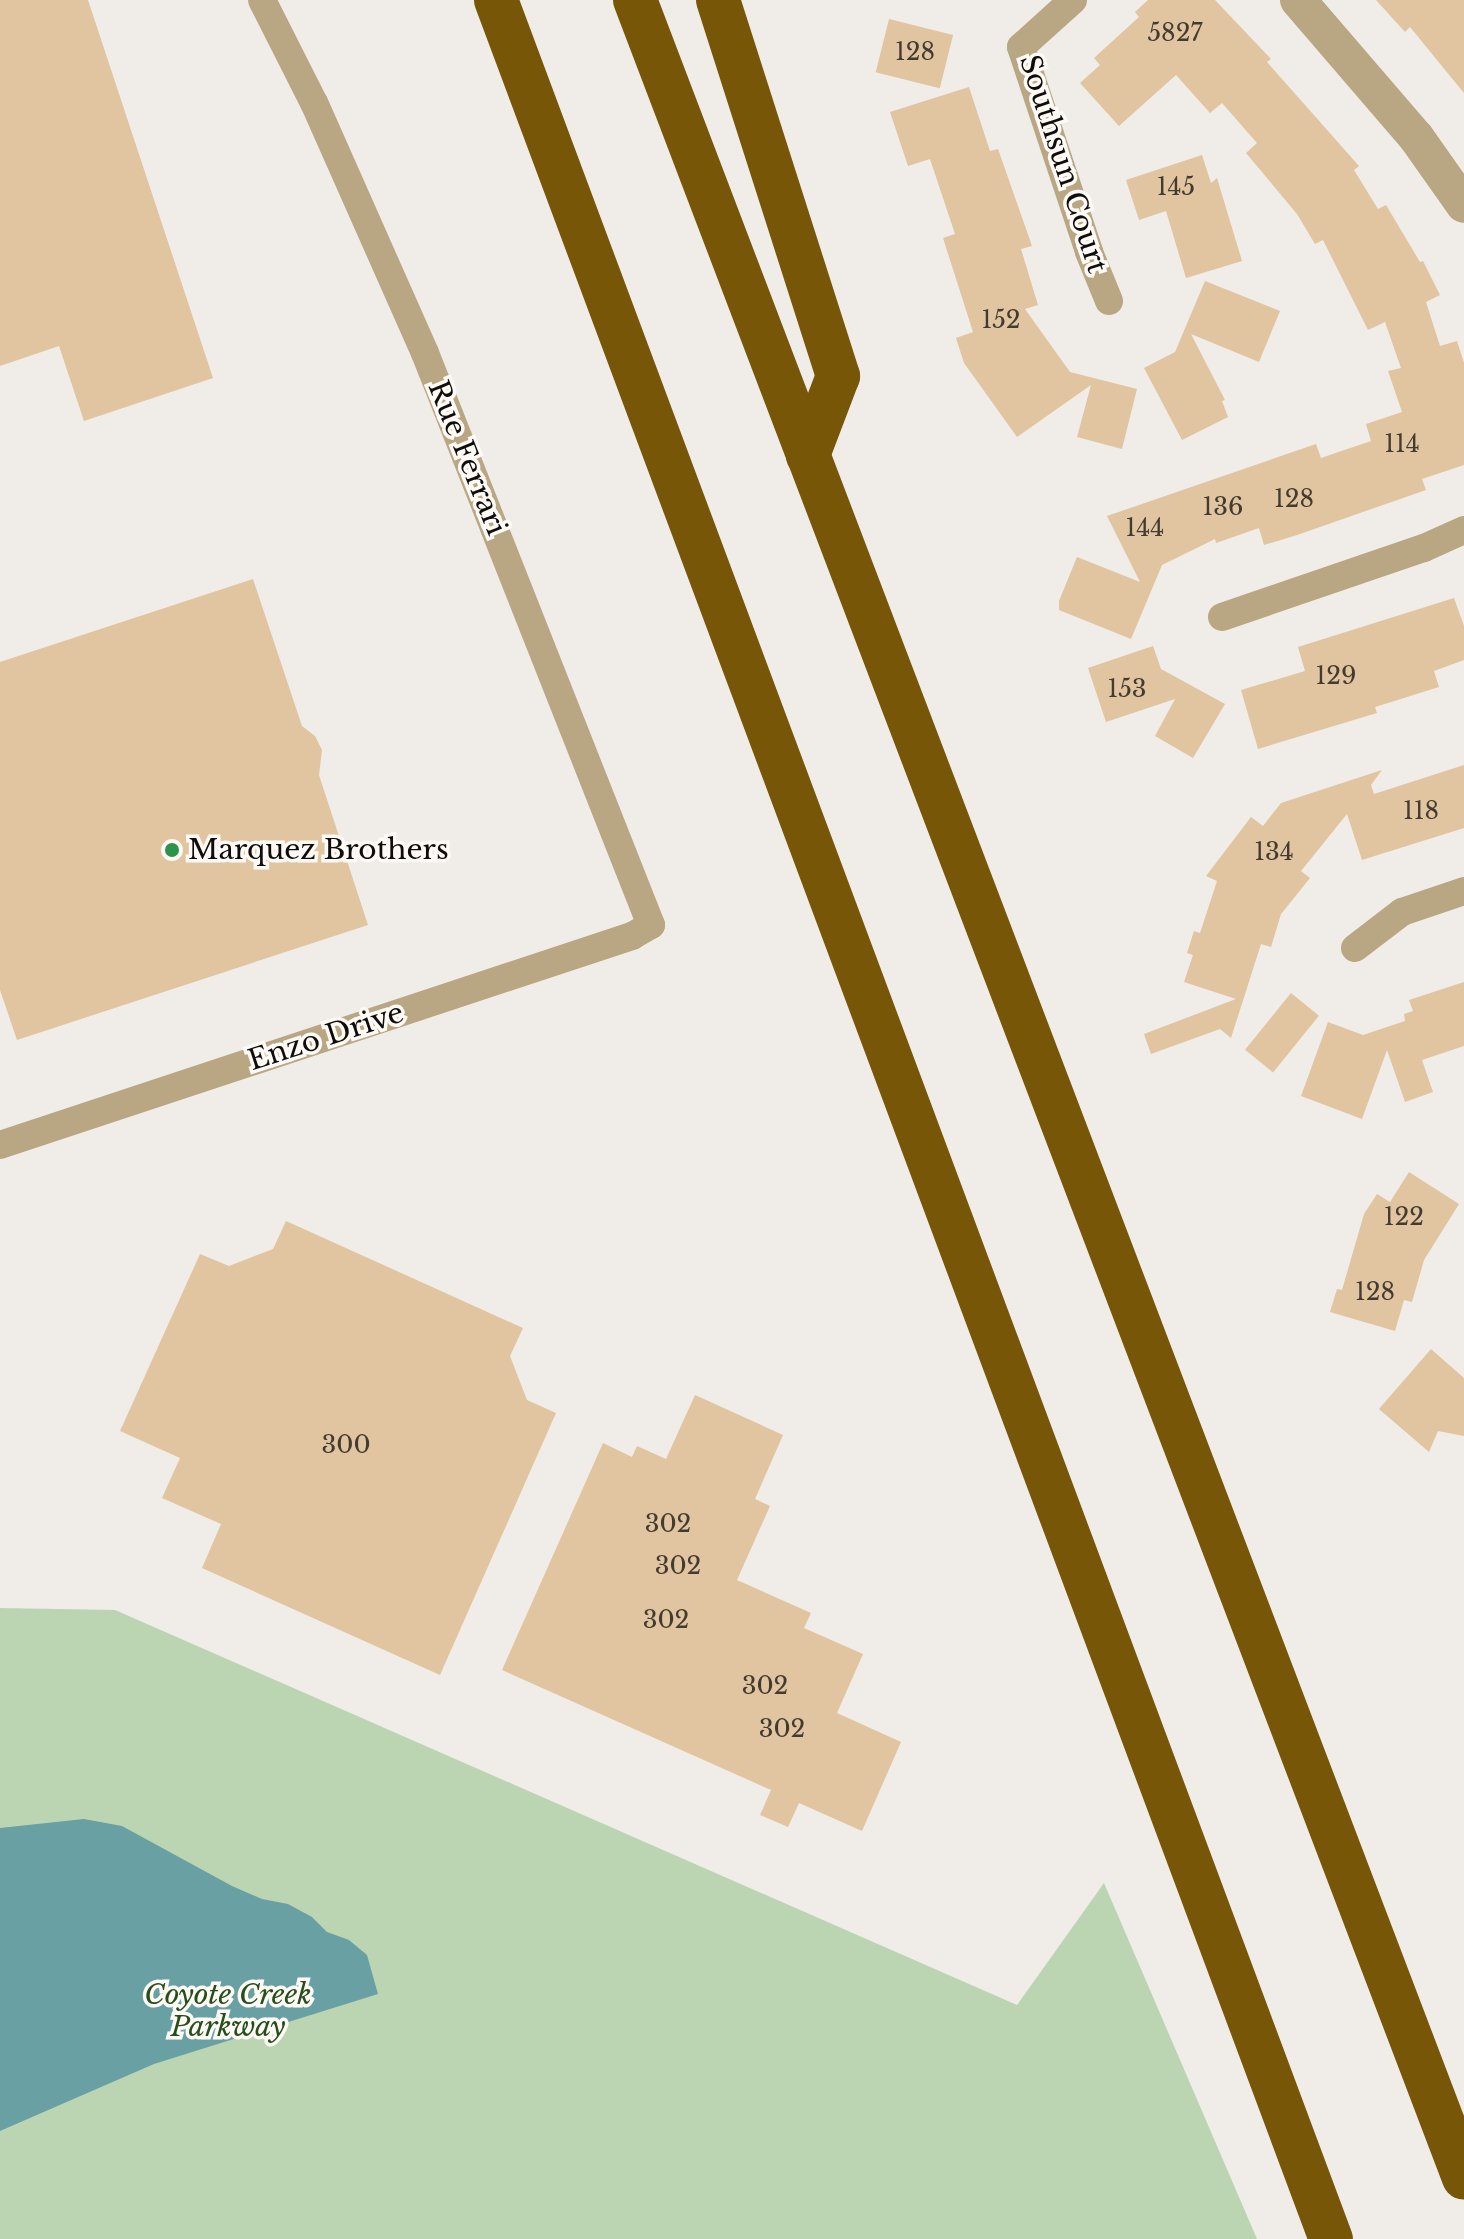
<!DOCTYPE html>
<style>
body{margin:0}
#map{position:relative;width:1464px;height:2239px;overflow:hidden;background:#f0ece7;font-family:"Libre Baskerville",serif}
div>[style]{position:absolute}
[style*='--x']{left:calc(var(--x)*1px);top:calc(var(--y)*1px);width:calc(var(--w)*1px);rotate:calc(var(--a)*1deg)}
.green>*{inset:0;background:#bbd5b3}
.water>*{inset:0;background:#68a0a4}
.building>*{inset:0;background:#e1c4a0;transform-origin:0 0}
.minor>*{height:28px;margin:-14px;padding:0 14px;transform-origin:14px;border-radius:14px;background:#b9a683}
.tertiary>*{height:36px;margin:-18px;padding:0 18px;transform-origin:18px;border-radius:18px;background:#b9a683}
.motorway>*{height:44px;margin:-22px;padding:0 22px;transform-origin:22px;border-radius:22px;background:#775608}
.dots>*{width:22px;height:22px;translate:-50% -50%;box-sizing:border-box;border:4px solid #fdf9f4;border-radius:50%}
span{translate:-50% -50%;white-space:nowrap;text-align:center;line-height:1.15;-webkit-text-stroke:7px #fdf9f4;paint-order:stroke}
.number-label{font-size:24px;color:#433b30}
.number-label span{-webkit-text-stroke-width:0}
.street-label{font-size:28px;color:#0e0d0b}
.poi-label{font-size:28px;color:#0e0d0b}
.left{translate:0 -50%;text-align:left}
.park-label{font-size:28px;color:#274d1b;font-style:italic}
</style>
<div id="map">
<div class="green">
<i style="clip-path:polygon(0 1608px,115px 1610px,1017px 2005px,1104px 1883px,1257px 2239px,0 2239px)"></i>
</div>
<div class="water">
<i style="clip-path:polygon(84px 1819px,122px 1826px,232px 1886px,262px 1899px,288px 1904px,312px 1917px,327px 1932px,349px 1940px,367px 1955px,378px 1994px,154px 2064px,0 2131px,0 1828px)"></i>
</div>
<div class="building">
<i style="clip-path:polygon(0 0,88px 0,213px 378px,84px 421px,59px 346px,0 366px)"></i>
<i style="clip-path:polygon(1148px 0,1215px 0,1271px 59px,1267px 62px,1359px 166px,1354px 170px,1378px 209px,1386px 205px,1420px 262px,1423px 261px,1440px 295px,1426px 302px,1440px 346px,1457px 341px,1464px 363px,1464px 465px,1422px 479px,1426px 490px,1297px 535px,1264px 545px,1259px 528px,1216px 543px,1215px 539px,1162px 565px,1131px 639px,1059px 610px,1059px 601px,1077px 557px,1140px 582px,1107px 516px,1316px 444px,1321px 458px,1371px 441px,1366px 424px,1402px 412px,1388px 371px,1401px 368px,1385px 322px,1368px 330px,1323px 240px,1315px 244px,1297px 214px,1246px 153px,1257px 143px,1222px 103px,1210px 113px,1176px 75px,1119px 126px,1080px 83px,1100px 65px,1094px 58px,1139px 17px,1135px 12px)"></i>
<i style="clip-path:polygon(1376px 0,1464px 0,1464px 93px,1410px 27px,1405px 32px)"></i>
<i style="left:889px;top:19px;width:66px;height:55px;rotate:14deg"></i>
<i style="clip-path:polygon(969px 87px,990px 151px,998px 149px,1032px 246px,1021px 249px,1038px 305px,1025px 309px,1070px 372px,1137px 389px,1122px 449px,1077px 437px,1091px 385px,1017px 437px,964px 363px,956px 338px,973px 332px,943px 238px,955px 234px,930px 159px,908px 166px,890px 112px)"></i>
<i style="clip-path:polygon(1202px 155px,1211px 183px,1217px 178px,1242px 261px,1186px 278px,1166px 211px,1139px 220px,1126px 180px)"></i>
<i style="clip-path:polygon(1205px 281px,1280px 311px,1259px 362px,1191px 334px,1225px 400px,1222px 401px,1228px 417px,1182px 440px,1144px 368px,1175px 352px)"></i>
<i style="clip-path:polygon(253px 579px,302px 726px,315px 736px,322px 750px,319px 775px,368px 925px,17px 1040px,0 990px,0 662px)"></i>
<i style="clip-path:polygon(1454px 598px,1464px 626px,1464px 660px,1434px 671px,1439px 687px,1375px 707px,1377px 713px,1258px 749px,1241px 690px,1305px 671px,1298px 647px)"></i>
<i style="clip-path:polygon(1153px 646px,1161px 669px,1225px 704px,1193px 758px,1155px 736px,1175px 699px,1106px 722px,1088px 668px)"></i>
<i style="clip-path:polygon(1464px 765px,1464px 828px,1362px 860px,1347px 814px,1301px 871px,1310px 878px,1281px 914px,1271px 947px,1261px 944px,1231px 1038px,1220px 1029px,1151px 1054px,1144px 1034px,1236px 999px,1184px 982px,1193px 955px,1187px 953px,1194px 931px,1200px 933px,1217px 881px,1206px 876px,1251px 817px,1263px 826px,1281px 803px,1382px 770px,1371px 785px,1374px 794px)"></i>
<i style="clip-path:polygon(1464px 982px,1464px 1046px,1422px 1060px,1433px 1092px,1405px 1102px,1387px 1050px,1362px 1119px,1301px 1096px,1328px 1022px,1363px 1035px,1405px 1021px,1404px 1014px,1413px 1011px,1409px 1000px)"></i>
<i style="left:1291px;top:993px;width:36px;height:73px;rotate:39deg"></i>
<i style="clip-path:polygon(1409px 1172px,1459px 1204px,1424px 1260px,1412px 1302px,1404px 1300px,1395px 1331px,1330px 1312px,1337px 1289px,1342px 1290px,1364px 1214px,1377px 1194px,1390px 1202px)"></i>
<i style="clip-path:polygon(286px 1221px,523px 1328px,510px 1356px,527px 1400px,556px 1413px,440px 1675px,202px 1568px,221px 1524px,162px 1498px,180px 1458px,120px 1431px,200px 1254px,229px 1266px,273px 1249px)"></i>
<i style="clip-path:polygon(1431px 1349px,1464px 1378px,1464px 1436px,1438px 1431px,1429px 1452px,1379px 1409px)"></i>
<i style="clip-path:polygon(695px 1395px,783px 1435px,755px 1499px,770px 1506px,737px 1580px,811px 1613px,804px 1628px,863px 1654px,837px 1713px,901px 1742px,862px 1831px,799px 1803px,788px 1827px,760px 1815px,771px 1790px,502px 1670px,603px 1443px,632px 1457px,637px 1446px,666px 1459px)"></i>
</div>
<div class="minor">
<i style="--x:1073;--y:0;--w:70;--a:137.9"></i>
<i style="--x:1021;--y:47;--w:216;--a:71.6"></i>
<i style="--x:1089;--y:252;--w:53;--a:67.8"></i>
<i style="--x:1222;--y:617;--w:213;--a:-18.9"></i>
<i style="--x:1424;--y:548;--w:44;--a:-24.2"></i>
<i style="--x:1355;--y:948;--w:59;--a:-37.5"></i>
<i style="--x:1402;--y:912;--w:65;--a:-18.7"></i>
<i style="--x:0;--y:1145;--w:666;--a:-18.3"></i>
<i style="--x:632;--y:936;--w:22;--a:-30"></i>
<i style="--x:651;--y:925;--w:615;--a:-111.56"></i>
<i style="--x:425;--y:353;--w:274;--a:-113.9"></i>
<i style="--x:314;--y:103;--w:115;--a:-116.8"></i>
</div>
<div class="tertiary">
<i style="--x:1298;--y:0;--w:181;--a:49.3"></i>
<i style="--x:1416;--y:137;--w:83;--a:54.8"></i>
</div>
<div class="motorway">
<i style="--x:496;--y:0;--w:2390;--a:69.55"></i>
<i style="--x:635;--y:0;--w:2330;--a:69.16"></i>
<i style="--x:718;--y:0;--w:395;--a:72.3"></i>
<i style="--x:838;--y:376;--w:85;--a:110.8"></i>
</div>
<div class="dots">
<i style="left:172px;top:850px;background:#2b934a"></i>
</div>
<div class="number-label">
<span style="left:1175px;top:33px">5827</span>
<span style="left:915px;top:52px">128</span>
<span style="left:1176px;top:187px">145</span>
<span style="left:1001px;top:320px">152</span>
<span style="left:1402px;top:444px">114</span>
<span style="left:1294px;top:499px">128</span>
<span style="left:1223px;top:507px">136</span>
<span style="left:1145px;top:528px">144</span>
<span style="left:1336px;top:676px">129</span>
<span style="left:1127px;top:689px">153</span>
<span style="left:1421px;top:811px">118</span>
<span style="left:1274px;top:852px">134</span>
<span style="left:1404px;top:1217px">122</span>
<span style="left:1375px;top:1292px">128</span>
<span style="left:346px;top:1445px">300</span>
<span style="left:668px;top:1524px">302</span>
<span style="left:678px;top:1566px">302</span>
<span style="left:666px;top:1620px">302</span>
<span style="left:765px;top:1686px">302</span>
<span style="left:782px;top:1729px">302</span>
</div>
<div class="street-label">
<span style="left:1063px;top:164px;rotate:72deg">Southsun Court</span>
<span style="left:467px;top:458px;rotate:68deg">Rue Ferrari</span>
<span style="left:326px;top:1037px;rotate:-18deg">Enzo Drive</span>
</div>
<div class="poi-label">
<span class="left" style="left:188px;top:850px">Marquez Brothers</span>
</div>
<div class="park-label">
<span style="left:228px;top:2011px">Coyote Creek<br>Parkway</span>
</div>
</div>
